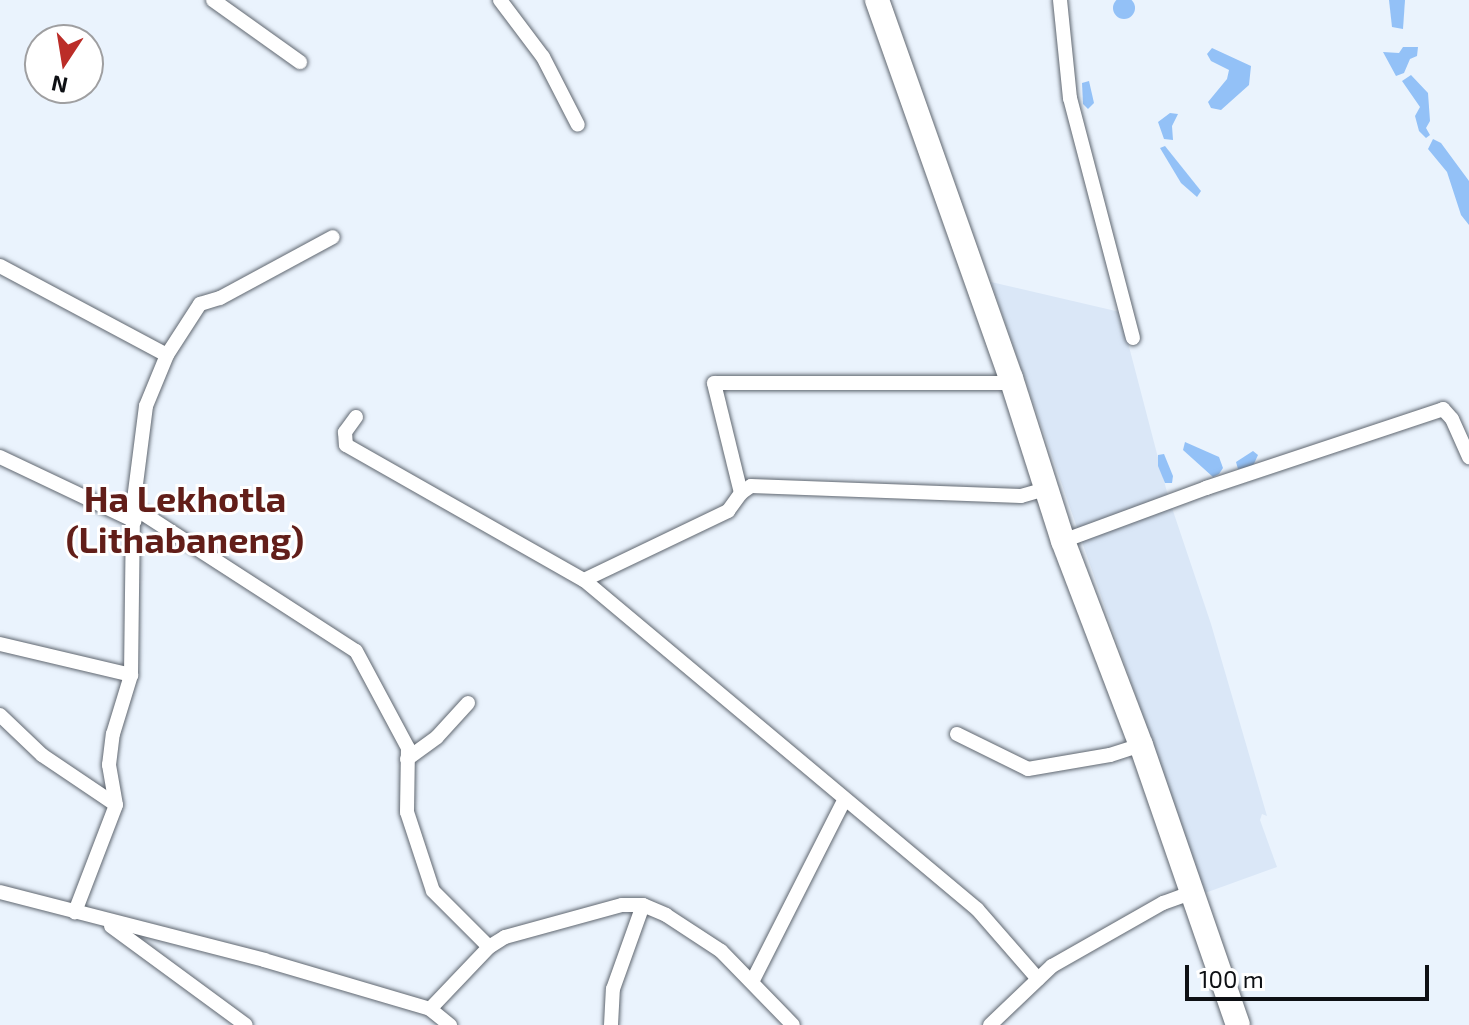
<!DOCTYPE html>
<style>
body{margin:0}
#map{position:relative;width:1469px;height:1025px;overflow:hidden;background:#eaf3fd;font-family:"Exo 2",sans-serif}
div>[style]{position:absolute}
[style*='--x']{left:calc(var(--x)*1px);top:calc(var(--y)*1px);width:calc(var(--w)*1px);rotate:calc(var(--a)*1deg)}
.built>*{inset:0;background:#dae7f7}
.forest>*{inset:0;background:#93c1f7}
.round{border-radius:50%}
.roads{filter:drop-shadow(0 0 2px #606770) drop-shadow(0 0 2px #606770)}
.minor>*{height:14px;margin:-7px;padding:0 7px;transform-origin:7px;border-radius:7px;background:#fff}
.primary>*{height:24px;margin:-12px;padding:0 12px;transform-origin:12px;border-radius:12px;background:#fff}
span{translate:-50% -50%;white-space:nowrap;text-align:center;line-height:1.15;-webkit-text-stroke:6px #fff;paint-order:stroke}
.district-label{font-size:36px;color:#621e19;font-weight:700}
.north{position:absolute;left:24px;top:24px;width:80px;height:80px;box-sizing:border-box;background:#fff;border:2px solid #9f9fa1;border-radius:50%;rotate:192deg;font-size:22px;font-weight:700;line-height:32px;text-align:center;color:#0e1014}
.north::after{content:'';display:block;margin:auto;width:28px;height:36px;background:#bb2d28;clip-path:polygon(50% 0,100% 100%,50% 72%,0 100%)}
.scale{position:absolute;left:1185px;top:965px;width:244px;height:36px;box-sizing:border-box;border:4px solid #0e1014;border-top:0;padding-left:10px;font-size:24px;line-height:28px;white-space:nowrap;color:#0e1014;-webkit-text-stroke:6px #fff;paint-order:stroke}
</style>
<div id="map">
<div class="built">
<i style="clip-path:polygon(991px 282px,1120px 312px,1168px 496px,1211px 624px,1267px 816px,1262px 814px,1260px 820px,1277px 867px,1205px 893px)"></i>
</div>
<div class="forest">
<i class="round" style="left:1113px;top:-3px;width:22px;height:22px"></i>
<i style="clip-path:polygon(1389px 0,1405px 0,1403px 29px,1392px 27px)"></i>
<i style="clip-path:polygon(1403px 47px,1418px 47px,1417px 56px,1410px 59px,1404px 73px,1396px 76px,1383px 52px,1399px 53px)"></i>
<i style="clip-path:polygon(1212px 48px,1251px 66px,1249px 85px,1221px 110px,1211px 108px,1208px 102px,1227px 79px,1229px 70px,1211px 61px,1207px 54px)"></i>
<i style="clip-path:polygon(1411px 75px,1428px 93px,1430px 121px,1426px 128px,1430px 135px,1426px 138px,1419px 131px,1415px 116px,1420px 107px,1402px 81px)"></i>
<i style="clip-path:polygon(1089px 81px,1094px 103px,1088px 109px,1083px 104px,1082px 83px)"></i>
<i style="clip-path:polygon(1170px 113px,1178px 114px,1172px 126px,1173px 140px,1164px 139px,1158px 122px)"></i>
<i style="clip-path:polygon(1433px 139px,1441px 143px,1469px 181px,1469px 225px,1461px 215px,1447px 172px,1428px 149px)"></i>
<i style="clip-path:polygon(1165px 146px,1201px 191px,1197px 197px,1181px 183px,1160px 148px)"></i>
<i style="clip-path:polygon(1185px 442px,1219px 457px,1223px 468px,1219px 474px,1213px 477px,1183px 450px)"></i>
<i style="clip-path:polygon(1253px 451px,1258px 455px,1253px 466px,1238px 469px,1236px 462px)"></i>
<i style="clip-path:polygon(1164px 454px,1173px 476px,1172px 483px,1165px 483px,1158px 466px,1158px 455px)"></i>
</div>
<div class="roads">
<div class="minor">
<i style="--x:213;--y:0;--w:107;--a:35.5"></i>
<i style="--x:500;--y:0;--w:71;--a:53"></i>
<i style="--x:543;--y:57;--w:76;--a:62.8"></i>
<i style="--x:1060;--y:0;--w:99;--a:84.2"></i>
<i style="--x:1070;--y:98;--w:248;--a:75.3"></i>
<i style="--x:0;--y:266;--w:189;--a:28.1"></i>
<i style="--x:167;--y:355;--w:55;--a:112.4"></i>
<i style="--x:146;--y:406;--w:102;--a:97.3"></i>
<i style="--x:167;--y:355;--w:61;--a:-57.1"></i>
<i style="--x:200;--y:304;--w:21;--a:-17"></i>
<i style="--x:220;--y:298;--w:128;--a:-28.4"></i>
<i style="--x:356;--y:417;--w:19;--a:126"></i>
<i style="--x:345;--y:432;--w:13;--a:86"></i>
<i style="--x:346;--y:445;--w:274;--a:29.6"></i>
<i style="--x:584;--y:580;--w:513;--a:39.93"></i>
<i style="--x:977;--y:909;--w:93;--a:48.9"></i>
<i style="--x:0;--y:457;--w:149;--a:25.4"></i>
<i style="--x:741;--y:493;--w:113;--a:-103.8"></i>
<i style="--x:714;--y:383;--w:298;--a:0"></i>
<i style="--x:1063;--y:541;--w:153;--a:-20.3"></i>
<i style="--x:1206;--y:488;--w:250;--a:-18.4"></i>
<i style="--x:1443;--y:409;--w:13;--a:48"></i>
<i style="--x:1452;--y:419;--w:42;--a:65.9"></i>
<i style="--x:584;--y:580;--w:160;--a:-25.6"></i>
<i style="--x:728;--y:511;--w:22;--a:-54"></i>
<i style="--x:741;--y:493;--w:12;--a:-35"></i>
<i style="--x:751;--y:486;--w:270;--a:2.1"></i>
<i style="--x:1021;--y:496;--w:25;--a:-16"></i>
<i style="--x:0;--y:644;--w:135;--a:13.3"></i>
<i style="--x:0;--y:715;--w:58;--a:43.6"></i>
<i style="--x:42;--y:755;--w:89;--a:34"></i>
<i style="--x:116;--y:805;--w:115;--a:111"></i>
<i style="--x:957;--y:734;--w:79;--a:26.2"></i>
<i style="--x:1028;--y:769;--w:83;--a:-9.7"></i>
<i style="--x:1110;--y:755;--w:33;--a:-18"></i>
<i style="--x:407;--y:759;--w:37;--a:-36"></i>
<i style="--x:437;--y:737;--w:46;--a:-47.6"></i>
<i style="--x:116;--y:805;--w:41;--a:-99.9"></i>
<i style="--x:109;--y:765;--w:31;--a:-83"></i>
<i style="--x:113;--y:734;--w:62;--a:-73"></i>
<i style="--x:131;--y:675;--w:168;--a:-89.3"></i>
<i style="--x:133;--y:507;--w:265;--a:32.9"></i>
<i style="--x:356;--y:651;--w:110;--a:61.8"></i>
<i style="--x:408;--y:748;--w:64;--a:90.9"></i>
<i style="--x:407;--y:812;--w:83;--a:71.8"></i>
<i style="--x:433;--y:891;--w:79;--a:45"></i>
<i style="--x:0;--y:892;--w:273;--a:14.4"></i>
<i style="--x:264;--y:960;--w:173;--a:16.4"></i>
<i style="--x:430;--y:1009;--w:26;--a:39"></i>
<i style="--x:111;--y:926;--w:167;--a:36.3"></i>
<i style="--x:752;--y:982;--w:205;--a:-63.1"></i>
<i style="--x:430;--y:1009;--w:86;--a:-46.4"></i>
<i style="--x:489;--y:947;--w:19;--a:-32"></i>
<i style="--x:505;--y:937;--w:121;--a:-15.3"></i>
<i style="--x:622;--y:905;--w:21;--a:0"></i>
<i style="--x:643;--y:905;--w:25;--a:23"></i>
<i style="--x:666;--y:915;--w:66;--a:33.2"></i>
<i style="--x:721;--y:951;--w:103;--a:45.8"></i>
<i style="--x:611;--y:1025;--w:36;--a:-87"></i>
<i style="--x:613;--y:989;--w:89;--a:-70.3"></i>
<i style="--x:990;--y:1025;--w:86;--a:-43.6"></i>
<i style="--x:1052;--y:966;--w:128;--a:-29.6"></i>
<i style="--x:1163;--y:903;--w:29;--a:-20"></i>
</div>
<div class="primary">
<i style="--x:877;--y:0;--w:401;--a:70.5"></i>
<i style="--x:1011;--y:378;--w:171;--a:72.3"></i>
<i style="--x:1063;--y:541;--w:218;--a:69.1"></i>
<i style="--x:1141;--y:745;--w:296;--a:70.9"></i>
</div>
</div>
<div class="district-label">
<span style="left:185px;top:518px">Ha Lekhotla<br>(Lithabaneng)</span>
</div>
<div class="north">N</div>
<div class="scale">100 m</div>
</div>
